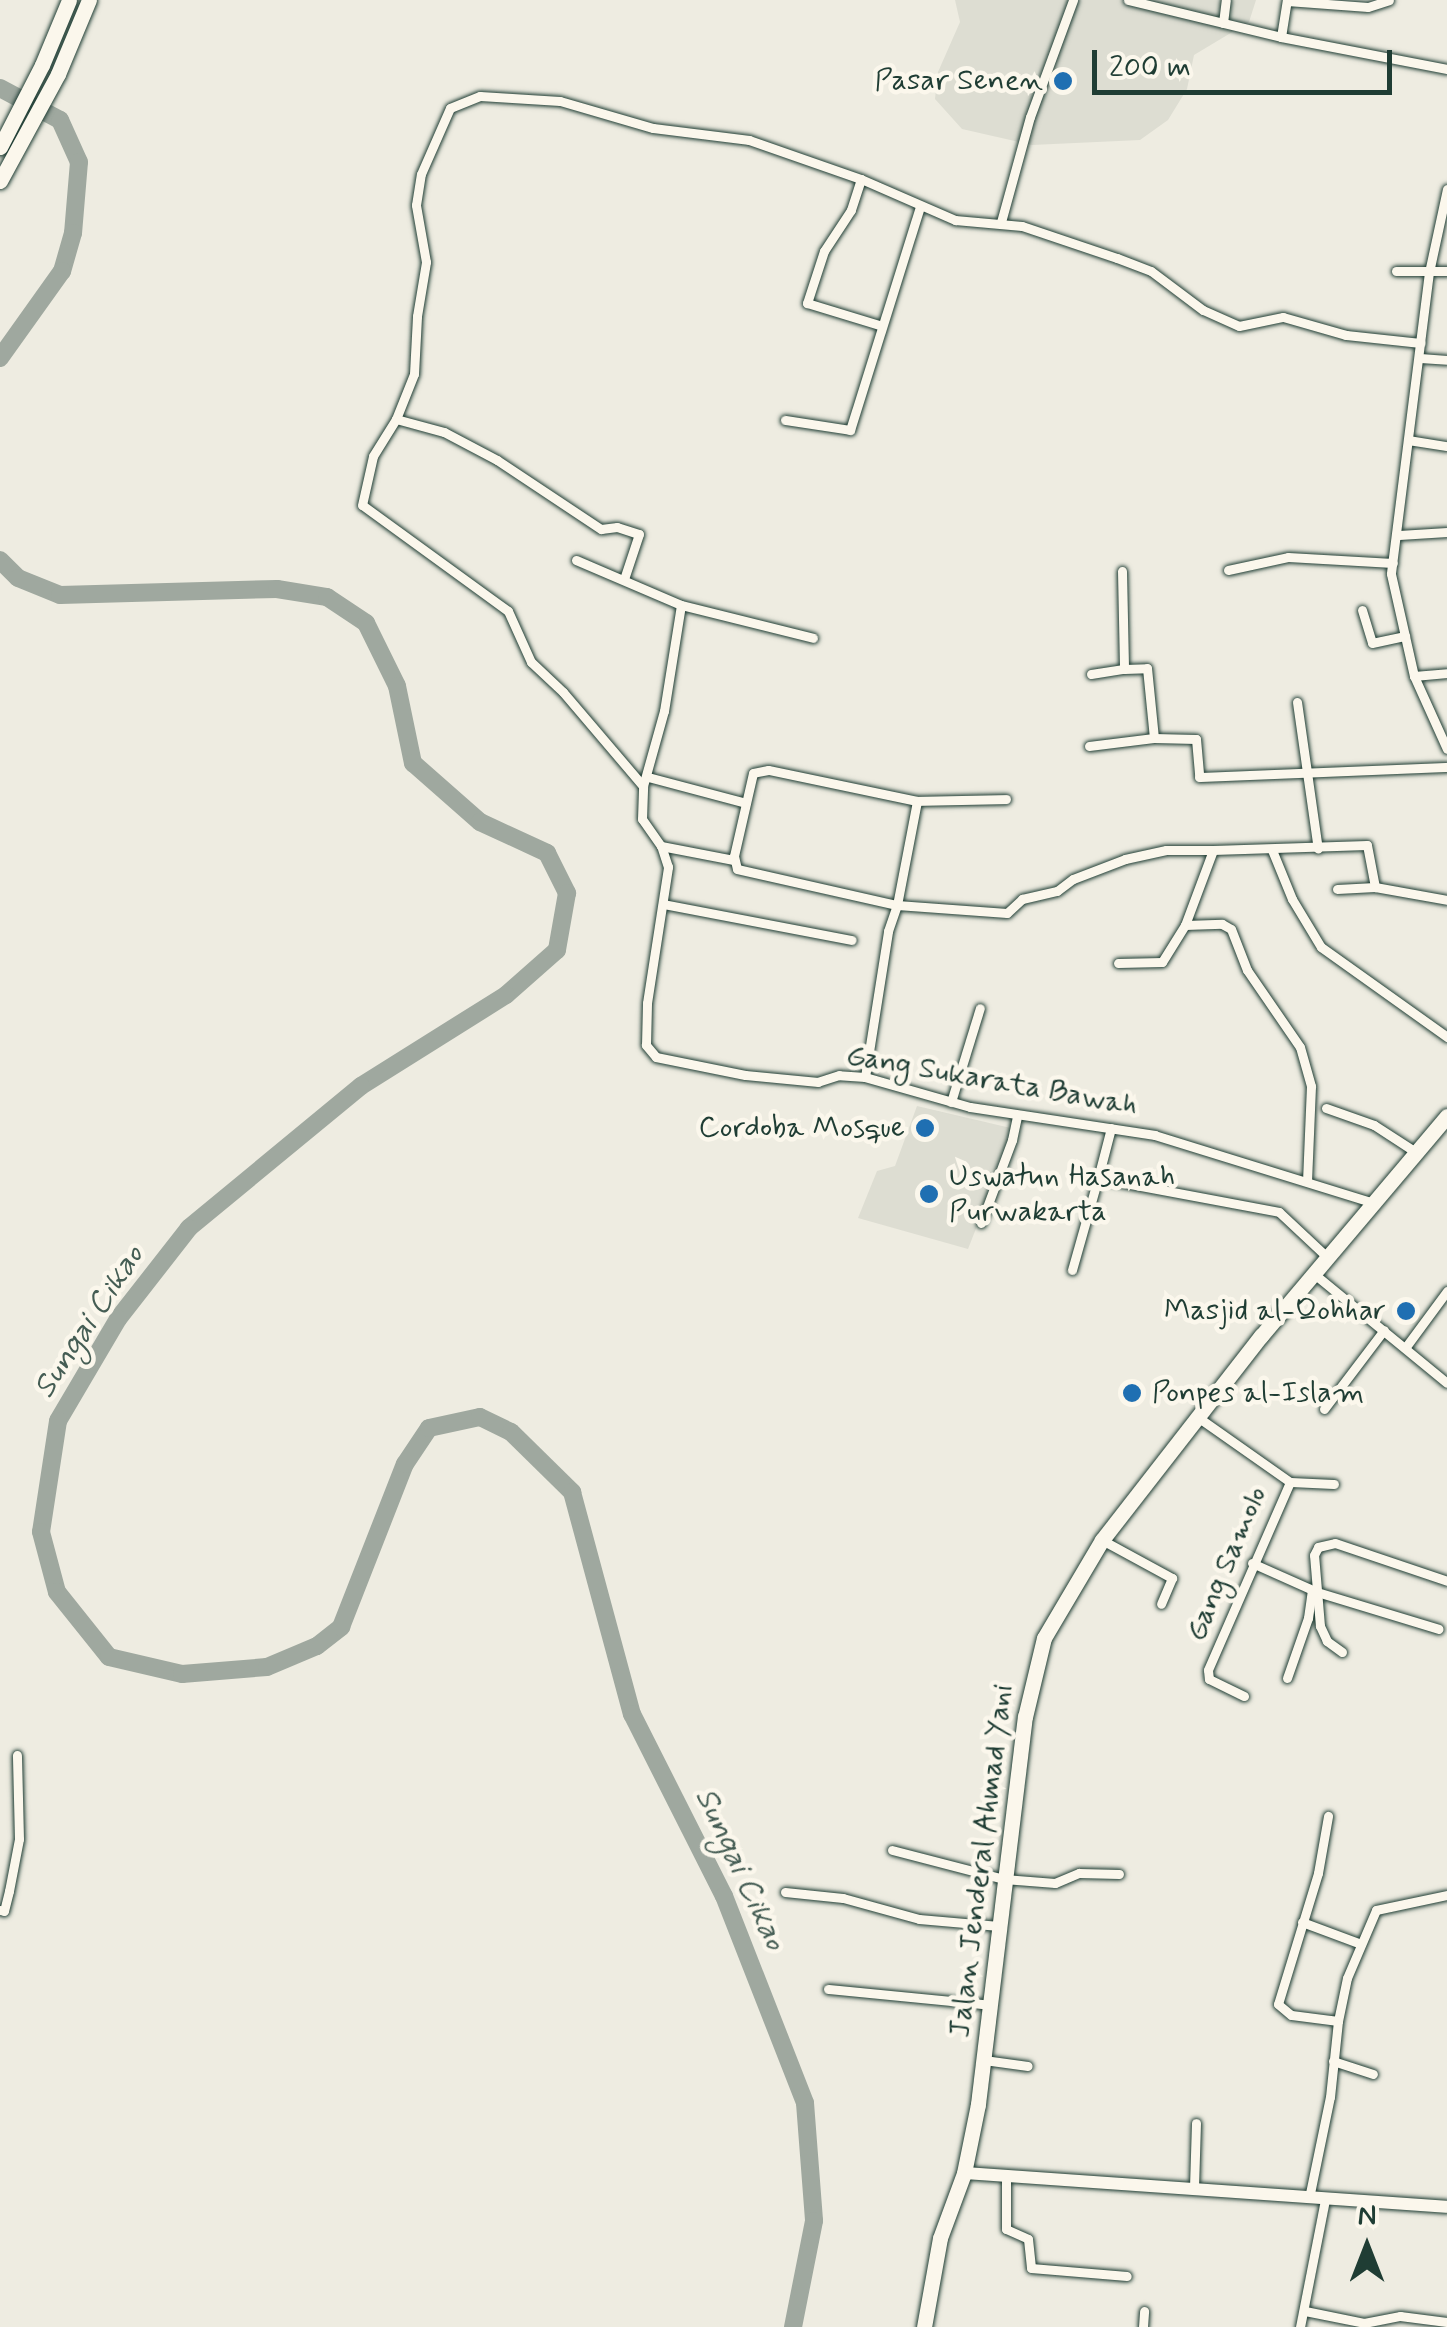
<!DOCTYPE html>
<style>
body{margin:0}
#map{position:relative;width:1447px;height:2327px;overflow:hidden;background:#eeece1;font-family:Mynerve,sans-serif}
div>[style]{position:absolute}
[style*='--x']{left:calc(var(--x)*1px);top:calc(var(--y)*1px);width:calc(var(--w)*1px);rotate:calc(var(--a)*1deg)}
.built>*{inset:0;background:#ddddd2}
.river>*{height:18px;margin:-9px;padding:0 9px;transform-origin:9px;border-radius:9px;background:#9fa89f}
.roads{filter:drop-shadow(0 0 2px #1f3d34) drop-shadow(0 0 2px #1f3d34)}
.street>*{height:9px;margin:-4.5px;padding:0 4.5px;transform-origin:4.5px;border-radius:4.5px;background:#fbf7ec}
.secondary>*{height:12px;margin:-6px;padding:0 6px;transform-origin:6px;border-radius:6px;background:#fbf7ec}
.highway>*{height:15px;margin:-7.5px;padding:0 7.5px;transform-origin:7.5px;border-radius:7.5px;background:#fbf7ec}
.dots>*{width:28px;height:28px;translate:-50% -50%;box-sizing:border-box;border:5px solid #fbf7ec;border-radius:50%}
span{translate:-50% -50%;white-space:nowrap;text-align:center;line-height:1.15;-webkit-text-stroke:9px #fbf7ec;paint-order:stroke}
.poi-label{font-size:30px;color:#1f3d34}
.right{translate:-100% -50%;text-align:right}
.left{translate:0 -50%;text-align:left}
.street-label{font-size:30px;color:#1f3d34}
.water-label{font-size:32px;color:#455d54;font-style:italic}
.north{position:absolute;left:1317px;top:2197px;width:100px;height:100px;-webkit-text-stroke:8px #fbf7ec;paint-order:stroke;rotate:0deg;font-size:28px;font-weight:700;line-height:40px;text-align:center;color:#1f3d34}
.north::after{content:'';display:block;margin:auto;width:35px;height:45px;background:#1f3d34;clip-path:polygon(50% 0,100% 100%,50% 72%,0 100%)}
.scale{position:absolute;left:1092px;top:50px;width:300px;height:45px;box-sizing:border-box;border:5px solid #1f3d34;border-top:0;padding-left:12px;font-size:30px;line-height:35px;white-space:nowrap;color:#1f3d34;-webkit-text-stroke:8px #fbf7ec;paint-order:stroke}
</style>
<div id="map">
<div class="built">
<i style="clip-path:polygon(955px 0,1256px 0,1249px 22px,1194px 55px,1187px 89px,1168px 120px,1140px 140px,1032px 145px,962px 129px,935px 99px,938px 72px,960px 22px)"></i>
<i style="clip-path:polygon(917px 1106px,1015px 1129px,968px 1249px,858px 1218px,877px 1171px,895px 1166px)"></i>
</div>
<div class="river">
<i style="--x:0;--y:88;--w:68;--a:28.1"></i>
<i style="--x:60;--y:120;--w:46;--a:65.7"></i>
<i style="--x:79;--y:162;--w:71;--a:94.8"></i>
<i style="--x:73;--y:233;--w:40;--a:106"></i>
<i style="--x:62;--y:271;--w:107;--a:125.5"></i>
<i style="--x:0;--y:560;--w:25;--a:45"></i>
<i style="--x:18;--y:578;--w:45;--a:22"></i>
<i style="--x:60;--y:595;--w:217;--a:-1.6"></i>
<i style="--x:277;--y:589;--w:51;--a:9.1"></i>
<i style="--x:327;--y:597;--w:47;--a:33.7"></i>
<i style="--x:366;--y:623;--w:70;--a:63.8"></i>
<i style="--x:397;--y:686;--w:79;--a:78.3"></i>
<i style="--x:413;--y:763;--w:89;--a:41.4"></i>
<i style="--x:480;--y:822;--w:74;--a:24.8"></i>
<i style="--x:547;--y:853;--w:45;--a:63.4"></i>
<i style="--x:567;--y:893;--w:58;--a:100"></i>
<i style="--x:557;--y:950;--w:68;--a:138.6"></i>
<i style="--x:506;--y:995;--w:171;--a:147.9"></i>
<i style="--x:361;--y:1086;--w:223;--a:140.5"></i>
<i style="--x:189;--y:1228;--w:115;--a:128"></i>
<i style="--x:118;--y:1319;--w:118;--a:120.5"></i>
<i style="--x:58;--y:1421;--w:112;--a:98.7"></i>
<i style="--x:41;--y:1532;--w:62;--a:75.1"></i>
<i style="--x:57;--y:1592;--w:83;--a:51.3"></i>
<i style="--x:109;--y:1657;--w:75;--a:13.1"></i>
<i style="--x:182;--y:1674;--w:85;--a:-4.7"></i>
<i style="--x:267;--y:1667;--w:54;--a:-22.8"></i>
<i style="--x:317;--y:1646;--w:31;--a:-38"></i>
<i style="--x:341;--y:1627;--w:175;--a:-68.6"></i>
<i style="--x:405;--y:1464;--w:43;--a:-56.3"></i>
<i style="--x:429;--y:1428;--w:52;--a:-12.2"></i>
<i style="--x:480;--y:1417;--w:34;--a:26"></i>
<i style="--x:511;--y:1432;--w:86;--a:44.5"></i>
<i style="--x:572;--y:1492;--w:230;--a:74.9"></i>
<i style="--x:632;--y:1714;--w:204;--a:63.2"></i>
<i style="--x:724;--y:1896;--w:222;--a:68.6"></i>
<i style="--x:805;--y:2103;--w:118;--a:85.6"></i>
<i style="--x:814;--y:2221;--w:108;--a:101.2"></i>
</div>
<div class="roads">
<div class="street">
<i style="--x:1128;--y:0;--w:157;--a:13.6"></i>
<i style="--x:1281;--y:37;--w:169;--a:10.9"></i>
<i style="--x:1287;--y:1;--w:81;--a:4.2"></i>
<i style="--x:1368;--y:7;--w:22;--a:-18"></i>
<i style="--x:1223;--y:23;--w:23;--a:-83"></i>
<i style="--x:1281;--y:37;--w:37;--a:-81"></i>
<i style="--x:861;--y:179;--w:33;--a:108"></i>
<i style="--x:851;--y:210;--w:49;--a:123.4"></i>
<i style="--x:824;--y:251;--w:55;--a:108.1"></i>
<i style="--x:807;--y:303;--w:78;--a:17"></i>
<i style="--x:1447;--y:189;--w:85;--a:102.2"></i>
<i style="--x:1429;--y:272;--w:304;--a:97.2"></i>
<i style="--x:1391;--y:574;--w:105;--a:77.3"></i>
<i style="--x:1414;--y:676;--w:80;--a:65.7"></i>
<i style="--x:1001;--y:222;--w:109;--a:-74.6"></i>
<i style="--x:1030;--y:117;--w:125;--a:-69.8"></i>
<i style="--x:1396;--y:271;--w:51;--a:0"></i>
<i style="--x:1420;--y:358;--w:27;--a:4"></i>
<i style="--x:396;--y:419;--w:50;--a:15.2"></i>
<i style="--x:444;--y:432;--w:60;--a:27.8"></i>
<i style="--x:497;--y:460;--w:125;--a:33.6"></i>
<i style="--x:601;--y:529;--w:16;--a:-7"></i>
<i style="--x:617;--y:527;--w:23;--a:18"></i>
<i style="--x:639;--y:534;--w:47;--a:108.4"></i>
<i style="--x:785;--y:420;--w:66;--a:8.7"></i>
<i style="--x:850;--y:430;--w:235;--a:-72.6"></i>
<i style="--x:1408;--y:440;--w:39;--a:9"></i>
<i style="--x:1399;--y:535;--w:48;--a:-3.6"></i>
<i style="--x:576;--y:560;--w:114;--a:23.2"></i>
<i style="--x:681;--y:605;--w:136;--a:14"></i>
<i style="--x:1228;--y:570;--w:61;--a:-12.2"></i>
<i style="--x:1288;--y:557;--w:105;--a:3.3"></i>
<i style="--x:1122;--y:571;--w:98;--a:88.8"></i>
<i style="--x:1124;--y:669;--w:23;--a:-2"></i>
<i style="--x:1147;--y:668;--w:70;--a:84.3"></i>
<i style="--x:1154;--y:738;--w:42;--a:1.4"></i>
<i style="--x:1196;--y:739;--w:38;--a:85"></i>
<i style="--x:1199;--y:777;--w:248;--a:-2.3"></i>
<i style="--x:1362;--y:610;--w:34;--a:73"></i>
<i style="--x:1372;--y:643;--w:34;--a:-12"></i>
<i style="--x:1091;--y:674;--w:33;--a:-9"></i>
<i style="--x:1414;--y:676;--w:33;--a:-5"></i>
<i style="--x:1297;--y:702;--w:148;--a:81.9"></i>
<i style="--x:1089;--y:746;--w:65;--a:-7"></i>
<i style="--x:648;--y:777;--w:101;--a:14.9"></i>
<i style="--x:643;--y:786;--w:78;--a:-74.4"></i>
<i style="--x:664;--y:711;--w:107;--a:-80.9"></i>
<i style="--x:917;--y:801;--w:89;--a:-1.3"></i>
<i style="--x:661;--y:846;--w:74;--a:10.9"></i>
<i style="--x:1272;--y:850;--w:53;--a:67.8"></i>
<i style="--x:1292;--y:899;--w:56;--a:58.9"></i>
<i style="--x:1321;--y:947;--w:155;--a:35.5"></i>
<i style="--x:1337;--y:889;--w:38;--a:-3"></i>
<i style="--x:663;--y:904;--w:192;--a:10.8"></i>
<i style="--x:1185;--y:925;--w:37;--a:-2"></i>
<i style="--x:1222;--y:924;--w:10;--a:29"></i>
<i style="--x:1231;--y:929;--w:44;--a:68.7"></i>
<i style="--x:1247;--y:970;--w:93;--a:55.5"></i>
<i style="--x:1300;--y:1047;--w:41;--a:74.2"></i>
<i style="--x:1311;--y:1086;--w:94;--a:92.4"></i>
<i style="--x:1118;--y:963;--w:44;--a:-1.3"></i>
<i style="--x:1162;--y:962;--w:44;--a:-58.1"></i>
<i style="--x:1185;--y:925;--w:80;--a:-69.5"></i>
<i style="--x:1213;--y:850;--w:154;--a:-1.9"></i>
<i style="--x:1367;--y:845;--w:43;--a:79.2"></i>
<i style="--x:1375;--y:887;--w:73;--a:10.2"></i>
<i style="--x:865;--y:1077;--w:148;--a:-81"></i>
<i style="--x:888;--y:931;--w:28;--a:-71"></i>
<i style="--x:897;--y:905;--w:106;--a:-79.1"></i>
<i style="--x:917;--y:801;--w:152;--a:-168.2"></i>
<i style="--x:768;--y:770;--w:15;--a:169"></i>
<i style="--x:753;--y:773;--w:85;--a:102.9"></i>
<i style="--x:734;--y:856;--w:13;--a:77"></i>
<i style="--x:737;--y:869;--w:164;--a:12.7"></i>
<i style="--x:897;--y:905;--w:110;--a:4.2"></i>
<i style="--x:1007;--y:913;--w:21;--a:-43"></i>
<i style="--x:1022;--y:899;--w:36;--a:-13"></i>
<i style="--x:1057;--y:891;--w:20;--a:-37"></i>
<i style="--x:1073;--y:879;--w:56;--a:-21"></i>
<i style="--x:1125;--y:859;--w:42;--a:-12.4"></i>
<i style="--x:1166;--y:850;--w:47;--a:0"></i>
<i style="--x:951;--y:1102;--w:98;--a:-72.9"></i>
<i style="--x:1326;--y:1108;--w:51;--a:19.5"></i>
<i style="--x:1374;--y:1125;--w:48;--a:33"></i>
<i style="--x:1111;--y:1128;--w:52;--a:104.6"></i>
<i style="--x:1098;--y:1178;--w:184;--a:10.6"></i>
<i style="--x:1279;--y:1212;--w:64;--a:43.1"></i>
<i style="--x:1374;--y:1203;--w:229;--a:-162.8"></i>
<i style="--x:1155;--y:1135;--w:187;--a:-171.4"></i>
<i style="--x:970;--y:1107;--w:109;--a:-164.1"></i>
<i style="--x:865;--y:1077;--w:26;--a:-176"></i>
<i style="--x:839;--y:1075;--w:22;--a:162"></i>
<i style="--x:818;--y:1082;--w:73;--a:-174.5"></i>
<i style="--x:745;--y:1075;--w:91;--a:-168.6"></i>
<i style="--x:656;--y:1057;--w:16;--a:-130"></i>
<i style="--x:646;--y:1045;--w:42;--a:-88.6"></i>
<i style="--x:647;--y:1003;--w:138;--a:-81.2"></i>
<i style="--x:668;--y:867;--w:22;--a:-108"></i>
<i style="--x:661;--y:846;--w:33;--a:-125"></i>
<i style="--x:642;--y:819;--w:33;--a:-88"></i>
<i style="--x:643;--y:786;--w:123;--a:-130.4"></i>
<i style="--x:563;--y:692;--w:44;--a:-136.8"></i>
<i style="--x:531;--y:662;--w:56;--a:-114.3"></i>
<i style="--x:508;--y:611;--w:180;--a:-144"></i>
<i style="--x:362;--y:505;--w:50;--a:-77.3"></i>
<i style="--x:373;--y:456;--w:44;--a:-58.1"></i>
<i style="--x:396;--y:419;--w:48;--a:-68.2"></i>
<i style="--x:414;--y:374;--w:58;--a:-87"></i>
<i style="--x:417;--y:316;--w:55;--a:-80.5"></i>
<i style="--x:426;--y:262;--w:58;--a:-100"></i>
<i style="--x:416;--y:205;--w:31;--a:-81"></i>
<i style="--x:421;--y:174;--w:72;--a:-66.3"></i>
<i style="--x:450;--y:108;--w:32;--a:-22"></i>
<i style="--x:480;--y:96;--w:80;--a:3.6"></i>
<i style="--x:560;--y:101;--w:97;--a:16.2"></i>
<i style="--x:653;--y:128;--w:97;--a:7.1"></i>
<i style="--x:749;--y:140;--w:119;--a:19.2"></i>
<i style="--x:861;--y:179;--w:103;--a:23.6"></i>
<i style="--x:955;--y:220;--w:67;--a:5.1"></i>
<i style="--x:1022;--y:226;--w:100;--a:18.6"></i>
<i style="--x:1117;--y:258;--w:36;--a:21"></i>
<i style="--x:1151;--y:271;--w:65;--a:36.9"></i>
<i style="--x:1203;--y:310;--w:39;--a:24"></i>
<i style="--x:1239;--y:326;--w:45;--a:-11.6"></i>
<i style="--x:1283;--y:317;--w:66;--a:15.9"></i>
<i style="--x:1346;--y:335;--w:75;--a:6.1"></i>
<i style="--x:981;--y:1223;--w:89;--a:-69.5"></i>
<i style="--x:1012;--y:1140;--w:25;--a:-78"></i>
<i style="--x:1072;--y:1270;--w:96;--a:-74.2"></i>
<i style="--x:1313;--y:1273;--w:173;--a:39.4"></i>
<i style="--x:1405;--y:1348;--w:71;--a:-53.6"></i>
<i style="--x:1324;--y:1409;--w:99;--a:-52.8"></i>
<i style="--x:1199;--y:1418;--w:111;--a:35.1"></i>
<i style="--x:1290;--y:1482;--w:205;--a:113.6"></i>
<i style="--x:1208;--y:1670;--w:9;--a:84"></i>
<i style="--x:1209;--y:1679;--w:39;--a:26"></i>
<i style="--x:1290;--y:1482;--w:44;--a:2.6"></i>
<i style="--x:1102;--y:1540;--w:80;--a:28.5"></i>
<i style="--x:1172;--y:1578;--w:28;--a:113"></i>
<i style="--x:1252;--y:1563;--w:71;--a:24"></i>
<i style="--x:1317;--y:1592;--w:127;--a:16.9"></i>
<i style="--x:1342;--y:1652;--w:19;--a:-144"></i>
<i style="--x:1327;--y:1641;--w:17;--a:-115"></i>
<i style="--x:1320;--y:1626;--w:71;--a:-94.8"></i>
<i style="--x:1314;--y:1555;--w:9;--a:-63"></i>
<i style="--x:1318;--y:1547;--w:17;--a:-13"></i>
<i style="--x:1335;--y:1543;--w:118;--a:18.7"></i>
<i style="--x:1287;--y:1678;--w:64;--a:-70.7"></i>
<i style="--x:1308;--y:1618;--w:28;--a:-82"></i>
<i style="--x:892;--y:1850;--w:116;--a:14.5"></i>
<i style="--x:1004;--y:1879;--w:51;--a:4.5"></i>
<i style="--x:1055;--y:1883;--w:26;--a:-23"></i>
<i style="--x:1079;--y:1873;--w:40;--a:1.4"></i>
<i style="--x:785;--y:1892;--w:58;--a:5.9"></i>
<i style="--x:843;--y:1898;--w:79;--a:15.4"></i>
<i style="--x:919;--y:1919;--w:80;--a:5"></i>
<i style="--x:0;--y:1910;--w:4;--a:14"></i>
<i style="--x:4;--y:1911;--w:21;--a:-76"></i>
<i style="--x:9;--y:1891;--w:53;--a:-79.1"></i>
<i style="--x:19;--y:1839;--w:84;--a:-91.4"></i>
<i style="--x:1302;--y:1922;--w:63;--a:20.4"></i>
<i style="--x:828;--y:1989;--w:163;--a:5.6"></i>
<i style="--x:1338;--y:2021;--w:44;--a:-78.2"></i>
<i style="--x:1347;--y:1978;--w:74;--a:-66.9"></i>
<i style="--x:1376;--y:1910;--w:73;--a:-11.9"></i>
<i style="--x:984;--y:2060;--w:44;--a:7.8"></i>
<i style="--x:1333;--y:2061;--w:42;--a:18"></i>
<i style="--x:1006;--y:2176;--w:53;--a:90"></i>
<i style="--x:1006;--y:2229;--w:24;--a:24"></i>
<i style="--x:1028;--y:2239;--w:29;--a:84"></i>
<i style="--x:1031;--y:2268;--w:96;--a:4.8"></i>
<i style="--x:1194;--y:2187;--w:64;--a:-88.2"></i>
<i style="--x:1309;--y:2198;--w:103;--a:-78.3"></i>
<i style="--x:1330;--y:2097;--w:76;--a:-84"></i>
<i style="--x:1338;--y:2021;--w:47;--a:-172.7"></i>
<i style="--x:1291;--y:2015;--w:17;--a:-140"></i>
<i style="--x:1278;--y:2004;--w:137;--a:-73"></i>
<i style="--x:1318;--y:1873;--w:58;--a:-80"></i>
<i style="--x:1305;--y:2311;--w:60;--a:11.5"></i>
<i style="--x:1364;--y:2323;--w:37;--a:-11"></i>
<i style="--x:1400;--y:2316;--w:47;--a:7.3"></i>
<i style="--x:1143;--y:2327;--w:16;--a:-86"></i>
<i style="--x:1300;--y:2327;--w:130;--a:-78.9"></i>
</div>
<div class="secondary">
<i style="--x:964;--y:2173;--w:484;--a:4"></i>
</div>
<div class="highway">
<i style="--x:0;--y:147;--w:92;--a:-62.9"></i>
<i style="--x:42;--y:65;--w:70;--a:-67.4"></i>
<i style="--x:0;--y:181;--w:122;--a:-61.5"></i>
<i style="--x:58;--y:74;--w:80;--a:-67.3"></i>
<i style="--x:924;--y:2327;--w:90;--a:-79.8"></i>
<i style="--x:940;--y:2238;--w:69;--a:-69.7"></i>
<i style="--x:964;--y:2173;--w:70;--a:-78.5"></i>
<i style="--x:978;--y:2104;--w:390;--a:-83.1"></i>
<i style="--x:1025;--y:1717;--w:81;--a:-76.5"></i>
<i style="--x:1044;--y:1638;--w:114;--a:-59.4"></i>
<i style="--x:1102;--y:1540;--w:259;--a:-52.1"></i>
<i style="--x:1261;--y:1336;--w:288;--a:-49.8"></i>
</div>
</div>
<div class="dots">
<i style="left:1063px;top:81px;background:#1f6fb2"></i>
<i style="left:925px;top:1128px;background:#1f6fb2"></i>
<i style="left:929px;top:1194px;background:#1f6fb2"></i>
<i style="left:1406px;top:1311px;background:#1f6fb2"></i>
<i style="left:1132px;top:1393px;background:#1f6fb2"></i>
</div>
<div class="poi-label">
<span class="right" style="left:1043px;top:81px">Pasar Senen</span>
<span class="right" style="left:905px;top:1128px">Cordoba Mosque</span>
<span class="left" style="left:949px;top:1194px">Uswatun Hasanah<br>Purwakarta</span>
<span class="right" style="left:1386px;top:1311px">Masjid al-Qohhar</span>
<span class="left" style="left:1152px;top:1393px">Ponpes al-Islam</span>
</div>
<div class="street-label">
<span style="left:992px;top:1081px;rotate:10deg">Gang Sukarata Bawah</span>
<span style="left:1227px;top:1564px;rotate:-67deg">Gang Samolo</span>
<span style="left:982px;top:1861px;rotate:-83deg">Jalan Jenderal Ahmad Yani</span>
</div>
<div class="water-label">
<span style="left:89px;top:1322px;rotate:-57deg">Sungai Cikao</span>
<span style="left:740px;top:1869px;rotate:65deg">Sungai Cikao</span>
</div>
<div class="north">N</div>
<div class="scale">200 m</div>
</div>
